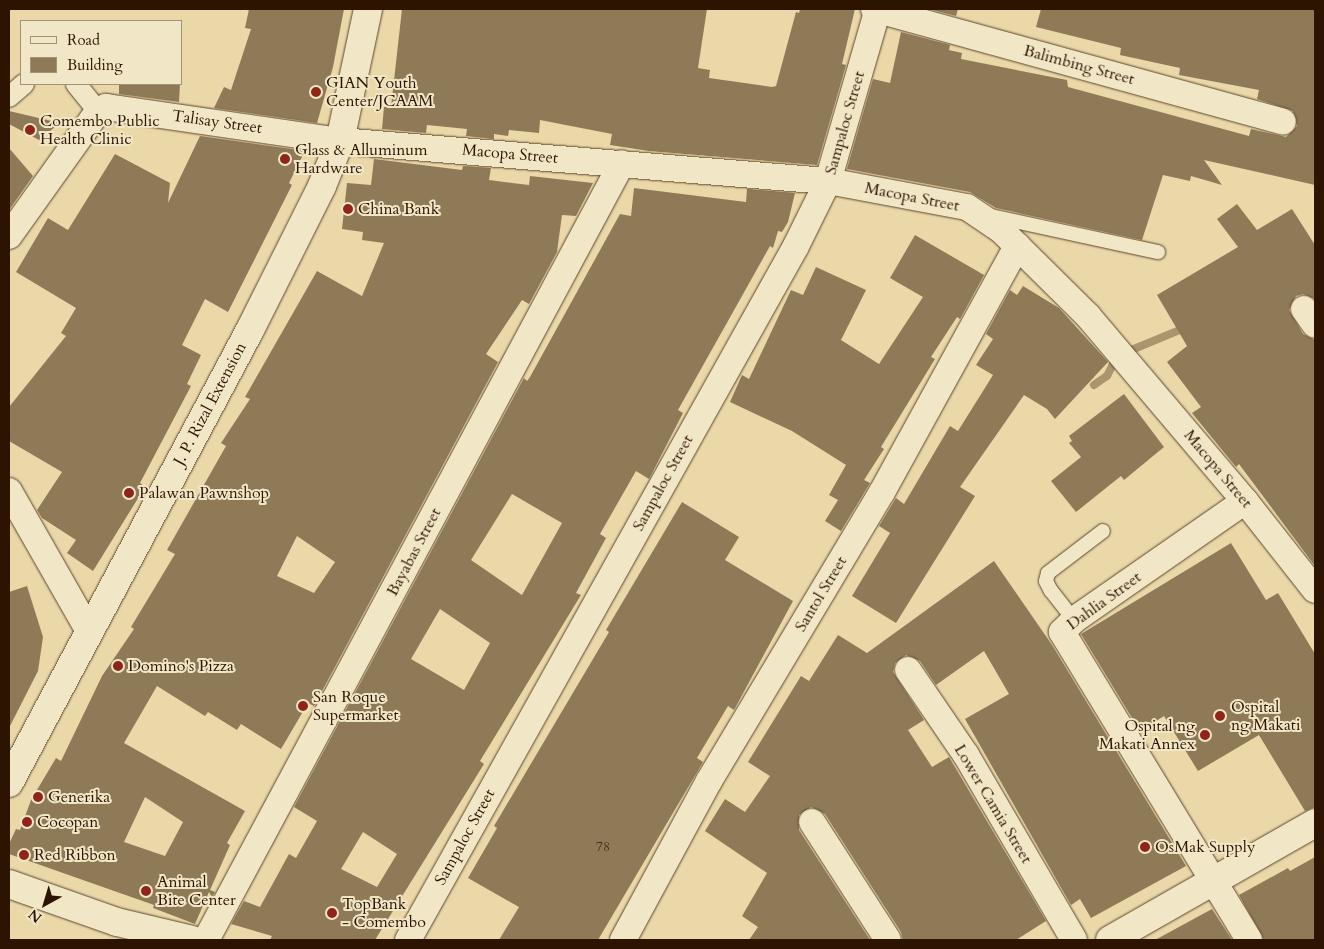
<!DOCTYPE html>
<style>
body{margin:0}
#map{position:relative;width:1324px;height:949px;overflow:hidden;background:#ead8a8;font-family:Cardo,serif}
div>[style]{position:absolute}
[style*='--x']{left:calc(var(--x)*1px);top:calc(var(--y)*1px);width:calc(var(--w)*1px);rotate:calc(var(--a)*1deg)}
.stream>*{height:8px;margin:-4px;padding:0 4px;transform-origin:4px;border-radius:4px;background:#aa956f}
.building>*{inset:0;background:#8f7a58}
.roads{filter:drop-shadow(0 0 1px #5c452b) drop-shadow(0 0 1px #5c452b)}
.service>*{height:14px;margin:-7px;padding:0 7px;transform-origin:7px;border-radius:7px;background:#f1e6c6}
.pedestrian>*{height:20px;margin:-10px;padding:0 10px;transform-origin:10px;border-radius:10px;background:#f1e6c6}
.minor>*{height:26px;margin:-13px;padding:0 13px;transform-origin:13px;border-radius:13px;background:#f1e6c6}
.tertiary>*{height:28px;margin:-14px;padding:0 14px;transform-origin:14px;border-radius:14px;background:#f1e6c6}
.secondary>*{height:28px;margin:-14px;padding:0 14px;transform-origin:14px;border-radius:14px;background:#f1e6c6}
.dots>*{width:14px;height:14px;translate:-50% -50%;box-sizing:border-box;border:2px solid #f1e6c6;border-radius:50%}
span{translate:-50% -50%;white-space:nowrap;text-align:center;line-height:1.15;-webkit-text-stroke:4px #f1e6c6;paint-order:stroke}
.number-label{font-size:14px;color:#462e17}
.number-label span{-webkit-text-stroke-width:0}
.street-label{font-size:16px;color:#2d1401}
.poi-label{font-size:16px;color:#2d1401}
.left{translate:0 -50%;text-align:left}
.right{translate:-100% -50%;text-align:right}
.frame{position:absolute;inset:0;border:10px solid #2d1401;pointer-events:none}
.legend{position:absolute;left:20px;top:20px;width:162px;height:65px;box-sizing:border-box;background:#f1e6c6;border:1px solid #a39277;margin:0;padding:6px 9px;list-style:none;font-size:15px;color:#2d1401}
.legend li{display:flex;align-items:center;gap:10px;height:25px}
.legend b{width:25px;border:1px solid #a39277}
.north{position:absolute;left:20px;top:879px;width:50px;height:50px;-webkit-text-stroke:4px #f1e6c6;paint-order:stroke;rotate:219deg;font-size:14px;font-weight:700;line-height:20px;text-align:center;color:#2d1401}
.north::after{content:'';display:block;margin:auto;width:18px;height:22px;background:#2d1401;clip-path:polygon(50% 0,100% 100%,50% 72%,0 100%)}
</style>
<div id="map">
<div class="stream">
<i style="--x:1129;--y:351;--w:63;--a:-22.5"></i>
<i style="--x:1094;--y:385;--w:16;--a:-35"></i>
<i style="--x:1107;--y:376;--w:18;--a:-63"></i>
</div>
<div class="building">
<i style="clip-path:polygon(249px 9px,344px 9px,333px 67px,317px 123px,214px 108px,224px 87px,231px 90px,251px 29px,245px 28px)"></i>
<i style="clip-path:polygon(402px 9px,707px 9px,698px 68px,710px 70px,709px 78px,772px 87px,776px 86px,796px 12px,799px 13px,800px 9px,855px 9px,842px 64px,846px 65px,817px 165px,649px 151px,610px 145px,612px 134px,540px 120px,539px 133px,509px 130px,508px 136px,494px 134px,494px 139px,466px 136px,467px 129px,427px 125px,426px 133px,382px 129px,384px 107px,391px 107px)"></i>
<i style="clip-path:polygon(929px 9px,958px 9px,956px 16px)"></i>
<i style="clip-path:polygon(1041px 9px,1315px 9px,1315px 185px,1204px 160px,1222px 185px,1191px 176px,1190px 181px,1163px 175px,1142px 240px,996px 208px,970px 192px,847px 169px,873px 79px,890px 83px,901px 32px,950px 45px,949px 50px,962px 53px,961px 59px,1067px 80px,1068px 87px,1249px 136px,1251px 129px,1286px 137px,1297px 126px,1293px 111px,1257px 99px,1259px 90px,1179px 75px,1180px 68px,1120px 55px,1121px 48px,1036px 27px)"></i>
<i style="clip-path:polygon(119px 84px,180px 84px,179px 102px,119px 94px)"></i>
<i style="clip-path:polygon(9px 111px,60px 123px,39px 140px,9px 124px)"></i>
<i style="clip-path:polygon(200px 136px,305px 151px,289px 183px,292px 185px,228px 312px,205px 299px,182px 345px,201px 355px,187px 384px,191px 386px,140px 483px,145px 487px,93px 571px,67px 553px,76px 540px,42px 518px,37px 510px,62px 472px,9px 441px,9px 407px,66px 336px,61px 333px,76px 308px,16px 272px,48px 218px,68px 230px,115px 154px,170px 183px,168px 203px)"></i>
<i style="clip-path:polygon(9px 148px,33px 176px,9px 210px)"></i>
<i style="clip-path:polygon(evenodd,374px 159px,462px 170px,463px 166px,491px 168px,489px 180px,529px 185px,530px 176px,593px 183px,576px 216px,562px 215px,557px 252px,529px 304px,522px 300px,486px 354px,498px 362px,314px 706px,308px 703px,281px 749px,241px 724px,237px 730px,208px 712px,205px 716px,157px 686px,124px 743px,245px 811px,227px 843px,230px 845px,210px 890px,215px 892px,212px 897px,209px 892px,195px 924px,153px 908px,154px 905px,9px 854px,9px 844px,16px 829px,20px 830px,31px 800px,56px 758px,61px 761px,102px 676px,134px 629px,131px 627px,175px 554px,167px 550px,226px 446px,221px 443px,250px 399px,245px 397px,317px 271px,362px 296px,384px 243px,362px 240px,363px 232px,342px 229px,347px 183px,371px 185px,374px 159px,297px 536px,335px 562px,314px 593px,277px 576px,297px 536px,374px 159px,145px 797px,183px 822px,165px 856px,124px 842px,145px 797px)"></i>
<i style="clip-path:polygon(evenodd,634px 188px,746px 202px,747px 189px,795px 193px,788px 222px,782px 232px,778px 231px,773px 248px,770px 246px,678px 410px,683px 413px,649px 479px,636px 471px,600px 534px,606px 538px,576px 593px,581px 595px,480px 761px,484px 764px,375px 940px,270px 940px,272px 936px,231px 924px,244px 901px,260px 907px,289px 854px,296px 858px,317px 821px,294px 807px,524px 378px,527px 381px,530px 377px,620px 214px,631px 216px,634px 188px,512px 494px,562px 523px,522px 595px,471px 560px,512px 494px,634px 188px,440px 609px,490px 643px,464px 690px,411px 659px,440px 609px,634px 188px,363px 832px,397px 854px,377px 887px,341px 869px,363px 832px)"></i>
<i style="clip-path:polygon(1237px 204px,1257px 230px,1292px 209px,1315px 245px,1315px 299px,1303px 294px,1296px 296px,1289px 310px,1303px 334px,1315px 340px,1315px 566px,1239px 464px,1236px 467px,1192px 413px,1201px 407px,1167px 362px,1187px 346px,1157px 295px,1238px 247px,1217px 219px)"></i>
<i style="clip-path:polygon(915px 235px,984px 275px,960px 319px,957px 317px,931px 357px,935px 359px,881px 447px,884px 449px,864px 480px,870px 483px,841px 531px,825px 521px,838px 500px,829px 495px,846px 465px,792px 431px,730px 402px,742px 375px,749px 379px,791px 290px,803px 295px,816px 267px,866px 290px,841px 340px,879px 364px,923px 297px,890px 278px)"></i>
<i style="clip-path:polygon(1023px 286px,1059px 308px,1108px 362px,1055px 419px,1047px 409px,1024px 395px,960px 487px,975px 496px,896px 623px,852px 596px,890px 533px,879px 526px,896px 498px,904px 504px,950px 426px,958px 431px,993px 375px,976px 365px,993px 339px,986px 334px,1010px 290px,1017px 295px)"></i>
<i style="clip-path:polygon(1124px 394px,1164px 447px,1124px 480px,1121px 476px,1076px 512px,1051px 481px,1081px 457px,1069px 443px,1072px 441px,1069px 436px)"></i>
<i style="clip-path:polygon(682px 502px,739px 537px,725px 560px,793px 601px,734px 710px,728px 706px,697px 758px,703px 762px,598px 940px,499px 940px,519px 907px,468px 878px,497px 828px,494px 826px,609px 632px,606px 630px)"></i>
<i style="clip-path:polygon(1231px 543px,1266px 600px,1278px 593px,1315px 654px,1315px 807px,1305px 811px,1259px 735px,1198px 771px,1164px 716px,1140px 731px,1081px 634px)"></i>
<i style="clip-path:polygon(994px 561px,1052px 645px,1186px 866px,1091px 918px,1080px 899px,1071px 905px,965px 719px,1009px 694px,984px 651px,936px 685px,920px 661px,906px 655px,895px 663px,893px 672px,924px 720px,908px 730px,932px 767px,949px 757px,1046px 921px,1016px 940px,903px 940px,901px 932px,825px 814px,811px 807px,799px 815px,799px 830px,870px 940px,749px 940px,758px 927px,742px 916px,767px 873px,705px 831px,725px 799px,745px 812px,770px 776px,748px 762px,801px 676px,809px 681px,838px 635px,867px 653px)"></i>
<i style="clip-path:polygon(27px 586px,43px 637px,38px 671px,9px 728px,9px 592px)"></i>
<i style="clip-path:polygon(1315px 857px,1315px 940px,1264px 940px,1239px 895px,1288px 868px,1290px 871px)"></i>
<i style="clip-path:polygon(1212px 909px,1232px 940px,1155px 940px)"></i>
</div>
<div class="roads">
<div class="service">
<i style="--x:991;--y:216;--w:171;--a:12.2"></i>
<i style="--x:1074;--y:620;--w:37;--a:-128"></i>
<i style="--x:1051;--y:591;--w:11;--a:-117"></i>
<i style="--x:1046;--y:581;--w:8;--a:-76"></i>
<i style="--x:1048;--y:573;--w:69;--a:-37.4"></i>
</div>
<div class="pedestrian">
<i style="--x:76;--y:84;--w:35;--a:51"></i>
<i style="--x:9;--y:97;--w:20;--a:-41"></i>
</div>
<div class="minor">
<i style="--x:874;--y:9;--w:424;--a:15.4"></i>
<i style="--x:9;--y:236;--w:153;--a:-54.5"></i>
<i style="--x:98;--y:111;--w:9;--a:-27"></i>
<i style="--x:106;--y:107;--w:236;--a:8.3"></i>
<i style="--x:340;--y:141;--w:490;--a:4.7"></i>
<i style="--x:828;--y:181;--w:141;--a:10.6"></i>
<i style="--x:967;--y:207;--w:40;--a:34"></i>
<i style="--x:1000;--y:229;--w:124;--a:44.7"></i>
<i style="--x:1088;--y:316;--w:243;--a:49.7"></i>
<i style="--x:1245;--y:501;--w:113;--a:51.8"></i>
<i style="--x:1304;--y:309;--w:19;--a:55"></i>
<i style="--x:9;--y:491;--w:161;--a:60.3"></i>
<i style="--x:1245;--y:501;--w:208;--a:145.2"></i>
<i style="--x:1074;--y:620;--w:17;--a:135"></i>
<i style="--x:1062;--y:632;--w:360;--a:58.7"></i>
<i style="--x:908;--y:670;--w:103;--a:55.7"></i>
<i style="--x:966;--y:755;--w:214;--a:59.7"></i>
<i style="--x:812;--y:822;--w:140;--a:57.2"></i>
<i style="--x:206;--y:940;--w:881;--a:-61.84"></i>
<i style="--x:408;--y:940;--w:795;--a:-60.79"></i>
<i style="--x:796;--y:246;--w:72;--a:-63.8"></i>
<i style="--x:828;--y:181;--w:179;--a:-73.8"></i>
<i style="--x:623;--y:940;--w:181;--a:-61.6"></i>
<i style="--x:709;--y:781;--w:337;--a:-59.1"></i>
<i style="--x:882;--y:492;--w:281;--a:-61.2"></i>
</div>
<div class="tertiary">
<i style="--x:9;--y:884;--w:114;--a:19.4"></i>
<i style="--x:117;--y:922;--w:77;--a:13.5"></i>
<i style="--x:1110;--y:940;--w:236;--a:-29.7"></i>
</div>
<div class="secondary">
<i style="--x:9;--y:783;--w:513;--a:-61.99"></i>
<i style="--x:250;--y:330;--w:161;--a:-63.4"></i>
<i style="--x:322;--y:186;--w:48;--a:-68.2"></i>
<i style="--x:340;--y:141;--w:135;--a:-78"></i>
</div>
</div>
<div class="dots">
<i style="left:316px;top:92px;background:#8f2418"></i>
<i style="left:30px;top:130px;background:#8f2418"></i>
<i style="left:285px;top:159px;background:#8f2418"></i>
<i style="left:348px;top:209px;background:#8f2418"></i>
<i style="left:129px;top:493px;background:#8f2418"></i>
<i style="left:118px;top:666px;background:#8f2418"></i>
<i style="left:303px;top:706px;background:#8f2418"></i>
<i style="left:1220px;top:716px;background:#8f2418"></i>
<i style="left:1205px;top:735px;background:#8f2418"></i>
<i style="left:38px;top:797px;background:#8f2418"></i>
<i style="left:27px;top:822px;background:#8f2418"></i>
<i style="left:1145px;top:847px;background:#8f2418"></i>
<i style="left:24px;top:855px;background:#8f2418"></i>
<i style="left:146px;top:891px;background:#8f2418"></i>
<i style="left:332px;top:913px;background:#8f2418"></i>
</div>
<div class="number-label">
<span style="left:603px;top:847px">78</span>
</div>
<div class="street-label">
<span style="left:1079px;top:65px;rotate:15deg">Balimbing Street</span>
<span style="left:217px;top:122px;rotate:8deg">Talisay Street</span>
<span style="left:845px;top:123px;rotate:-74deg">Sampaloc Street</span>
<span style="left:510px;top:154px;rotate:5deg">Macopa Street</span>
<span style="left:912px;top:197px;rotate:11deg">Macopa Street</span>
<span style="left:210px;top:404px;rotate:-62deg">J. P. Rizal Extension</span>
<span style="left:1218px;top:469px;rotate:50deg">Macopa Street</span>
<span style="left:663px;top:483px;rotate:-61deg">Sampaloc Street</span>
<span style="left:414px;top:552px;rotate:-62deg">Bayabas Street</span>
<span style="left:821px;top:594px;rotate:-59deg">Santol Street</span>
<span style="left:1104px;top:601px;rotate:-36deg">Dahlia Street</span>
<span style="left:993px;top:804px;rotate:59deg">Lower Camia Street</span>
<span style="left:465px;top:837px;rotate:-61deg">Sampaloc Street</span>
</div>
<div class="poi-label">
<span class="left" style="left:326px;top:92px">GIAN Youth<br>Center/JCAAM</span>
<span class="left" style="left:40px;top:130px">Comembo Public<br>Health Clinic</span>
<span class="left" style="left:295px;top:159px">Glass &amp; Alluminum<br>Hardware</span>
<span class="left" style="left:358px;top:209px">China Bank</span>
<span class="left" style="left:139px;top:493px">Palawan Pawnshop</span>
<span class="left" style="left:128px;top:666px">Domino's Pizza</span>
<span class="left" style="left:313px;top:706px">San Roque<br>Supermarket</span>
<span class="left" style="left:1231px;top:716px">Ospital<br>ng Makati</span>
<span class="right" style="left:1195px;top:735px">Ospital ng<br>Makati Annex</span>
<span class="left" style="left:48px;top:797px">Generika</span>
<span class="left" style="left:37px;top:822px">Cocopan</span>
<span class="left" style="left:1155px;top:847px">OsMak Supply</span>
<span class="left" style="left:34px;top:855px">Red Ribbon</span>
<span class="left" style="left:157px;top:891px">Animal<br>Bite Center</span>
<span class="left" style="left:342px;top:913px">TopBank<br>- Comembo</span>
</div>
<div class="frame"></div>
<ul class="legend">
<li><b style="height:6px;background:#f1e6c6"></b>Road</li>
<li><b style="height:14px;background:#8f7a58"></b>Building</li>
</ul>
<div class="north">N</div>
</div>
